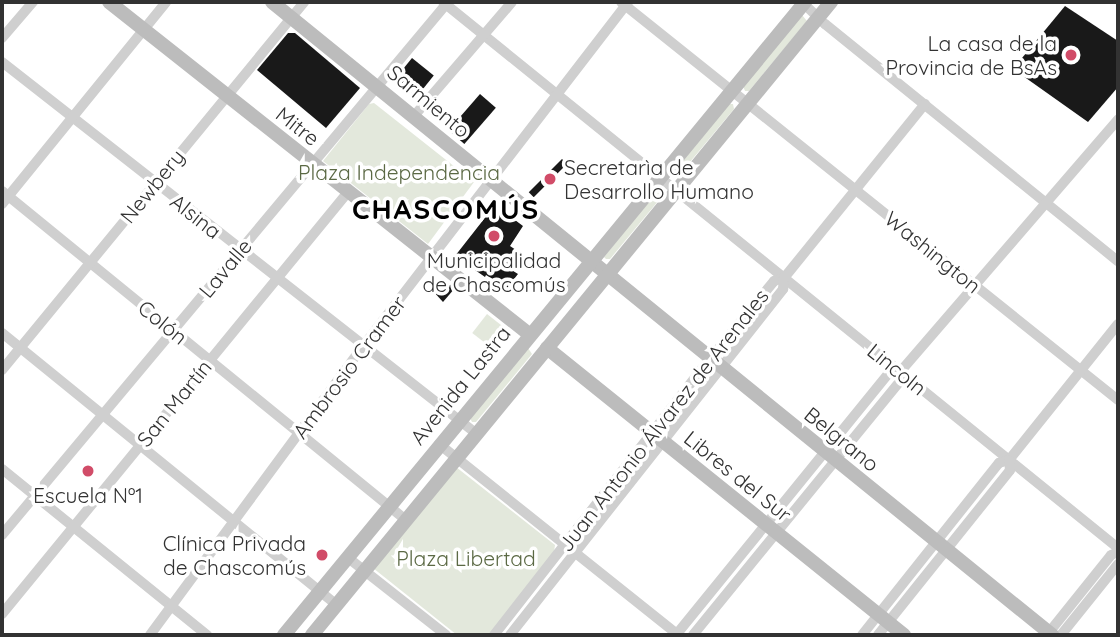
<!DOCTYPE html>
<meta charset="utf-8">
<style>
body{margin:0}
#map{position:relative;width:1120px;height:637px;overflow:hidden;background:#fff;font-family:Quicksand,sans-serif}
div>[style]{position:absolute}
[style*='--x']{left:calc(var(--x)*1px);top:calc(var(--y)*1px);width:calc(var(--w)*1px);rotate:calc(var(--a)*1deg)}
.green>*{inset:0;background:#e3e8dc;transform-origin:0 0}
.building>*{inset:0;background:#191919;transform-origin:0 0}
.minor>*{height:10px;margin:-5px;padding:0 5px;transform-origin:5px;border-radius:5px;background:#cfcfcf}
.secondary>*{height:14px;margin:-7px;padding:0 7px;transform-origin:7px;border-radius:7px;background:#bcbcbc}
.dots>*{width:19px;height:19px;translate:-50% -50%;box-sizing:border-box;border:4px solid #fff;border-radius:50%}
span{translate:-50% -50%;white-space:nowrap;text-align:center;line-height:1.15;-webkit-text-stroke:7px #fff;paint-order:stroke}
.poi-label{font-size:21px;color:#323232}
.right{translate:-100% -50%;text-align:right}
.left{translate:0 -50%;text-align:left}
.street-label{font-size:21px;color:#323232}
.park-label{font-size:21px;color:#5b6944}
.district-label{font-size:28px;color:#000;font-weight:700;letter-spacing:2px}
.frame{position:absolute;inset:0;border:4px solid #323232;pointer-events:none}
</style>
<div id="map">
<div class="green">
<i style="clip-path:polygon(802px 15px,807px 21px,749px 91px,745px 91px,743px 86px)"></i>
<i style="clip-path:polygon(374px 103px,474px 182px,428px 244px,323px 161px,369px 104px)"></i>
<i style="clip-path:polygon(728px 104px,733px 104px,734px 109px,680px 174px,676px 174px,674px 170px)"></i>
<i style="clip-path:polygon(659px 188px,664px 194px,610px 259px,606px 259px,604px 257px)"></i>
<i style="left:487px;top:314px;width:23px;height:24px;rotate:38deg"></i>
<i style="clip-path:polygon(528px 348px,532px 354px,476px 422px,472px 422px,470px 418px)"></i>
<i style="clip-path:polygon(456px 467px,555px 545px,554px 552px,489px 635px,457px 635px,373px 568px)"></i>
</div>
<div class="building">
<i style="clip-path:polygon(1065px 6px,1118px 41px,1118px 87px,1088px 122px,1013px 69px)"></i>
<i style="clip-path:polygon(288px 33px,295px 33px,360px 88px,326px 128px,257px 70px)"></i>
<i style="left:412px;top:58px;width:28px;height:28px;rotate:39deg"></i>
<i style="left:480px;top:94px;width:21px;height:48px;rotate:41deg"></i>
<i style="left:562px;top:159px;width:7px;height:47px;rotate:45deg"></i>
<i style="clip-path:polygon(495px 205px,523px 226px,510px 246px,522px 254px,510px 269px,518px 274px,507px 288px,486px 275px,485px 277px,455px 256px)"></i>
<i style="clip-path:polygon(443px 278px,455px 288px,443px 302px,433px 291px)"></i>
</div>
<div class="minor">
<i style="--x:443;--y:2;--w:868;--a:38.97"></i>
<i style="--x:621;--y:2;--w:637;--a:38.69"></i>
<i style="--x:802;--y:2;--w:32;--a:44"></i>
<i style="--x:825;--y:24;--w:377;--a:39"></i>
<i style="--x:2;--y:38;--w:48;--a:-49.3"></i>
<i style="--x:2;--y:62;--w:603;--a:38.07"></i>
<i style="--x:414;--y:116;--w:150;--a:-49.3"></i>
<i style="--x:2;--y:191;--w:521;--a:39.16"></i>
<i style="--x:2;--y:204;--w:260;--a:-50.9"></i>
<i style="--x:2;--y:333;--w:432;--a:39.1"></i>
<i style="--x:2;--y:370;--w:476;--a:-50.6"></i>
<i style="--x:439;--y:444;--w:306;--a:38.6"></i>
<i style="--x:2;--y:469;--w:264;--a:39"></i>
<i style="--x:2;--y:535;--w:695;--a:-50.08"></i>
<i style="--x:347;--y:557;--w:126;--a:38.2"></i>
<i style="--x:2;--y:614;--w:546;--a:-50.65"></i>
<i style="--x:150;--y:635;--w:360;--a:-53.6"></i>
<i style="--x:364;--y:345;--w:433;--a:-52.4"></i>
<i style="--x:494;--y:635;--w:350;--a:-52"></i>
<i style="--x:710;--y:359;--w:101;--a:-50.6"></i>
<i style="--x:774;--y:281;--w:10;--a:-17"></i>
<i style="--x:510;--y:635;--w:441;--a:-51.7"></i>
<i style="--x:783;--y:289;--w:11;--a:-85"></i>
<i style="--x:784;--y:278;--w:224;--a:-51"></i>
<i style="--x:676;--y:635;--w:339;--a:-50.9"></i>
<i style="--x:890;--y:372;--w:10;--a:0"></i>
<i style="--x:693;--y:635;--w:329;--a:-50.8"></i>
<i style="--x:901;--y:380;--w:8;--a:-97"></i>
<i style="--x:900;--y:372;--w:334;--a:-49.2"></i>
<i style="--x:862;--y:635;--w:220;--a:-51.5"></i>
<i style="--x:999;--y:463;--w:10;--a:-17"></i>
<i style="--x:1009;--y:460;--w:174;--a:-51.3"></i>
<i style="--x:878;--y:635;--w:211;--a:-51.3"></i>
<i style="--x:1010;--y:470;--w:10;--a:-96"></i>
<i style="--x:1047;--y:635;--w:102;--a:-51.3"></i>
<i style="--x:1111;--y:555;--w:8;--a:-23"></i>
<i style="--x:1061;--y:635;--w:91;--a:-51.2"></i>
</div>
<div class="secondary">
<i style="--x:109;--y:2;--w:535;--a:38.33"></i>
<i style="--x:272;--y:2;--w:1005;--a:39.06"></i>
<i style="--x:547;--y:348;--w:458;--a:38.8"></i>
<i style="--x:284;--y:635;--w:820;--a:-50.54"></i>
<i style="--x:312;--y:635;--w:819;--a:-50.65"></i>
</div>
<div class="dots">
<i style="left:1071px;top:55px;background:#d14c68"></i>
<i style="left:550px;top:179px;background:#d14c68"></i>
<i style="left:494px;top:236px;background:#d14c68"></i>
<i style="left:88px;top:471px;background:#d14c68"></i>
<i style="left:322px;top:555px;background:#d14c68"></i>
</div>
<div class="poi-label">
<span class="right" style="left:1057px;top:55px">La casa de la<br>Provincia de BsAs</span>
<span class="left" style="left:564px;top:179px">Secretarìa de<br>Desarrollo Humano</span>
<span style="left:494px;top:272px">Municipalidad<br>de Chascomús</span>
<span style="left:88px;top:495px">Escuela Nº1</span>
<span class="right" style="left:306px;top:555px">Clínica Privada<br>de Chascomús</span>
</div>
<div class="street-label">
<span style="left:429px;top:101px;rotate:40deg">Sarmiento</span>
<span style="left:298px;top:126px;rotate:38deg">Mitre</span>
<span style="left:152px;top:186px;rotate:-51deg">Newbery</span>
<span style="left:196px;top:216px;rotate:38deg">Alsina</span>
<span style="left:933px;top:252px;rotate:39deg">Washington</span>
<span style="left:225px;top:268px;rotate:-50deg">Lavalle</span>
<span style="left:163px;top:322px;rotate:39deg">Colón</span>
<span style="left:349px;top:367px;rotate:-53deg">Ambrosio Cramer</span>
<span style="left:897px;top:369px;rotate:39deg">Lincoln</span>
<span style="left:460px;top:385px;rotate:-51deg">Avenida Lastra</span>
<span style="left:174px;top:403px;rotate:-51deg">San Martín</span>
<span style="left:663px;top:420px;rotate:-52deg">Juan Antonio Álvarez de Arenales</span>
<span style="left:842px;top:439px;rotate:39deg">Belgrano</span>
<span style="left:738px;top:476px;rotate:39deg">Libres del Sur</span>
</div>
<div class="park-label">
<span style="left:399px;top:172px">Plaza Independencia</span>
<span style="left:466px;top:558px">Plaza Libertad</span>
</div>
<div class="district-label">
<span style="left:446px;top:209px">CHASCOMÚS</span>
</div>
<div class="frame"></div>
</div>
